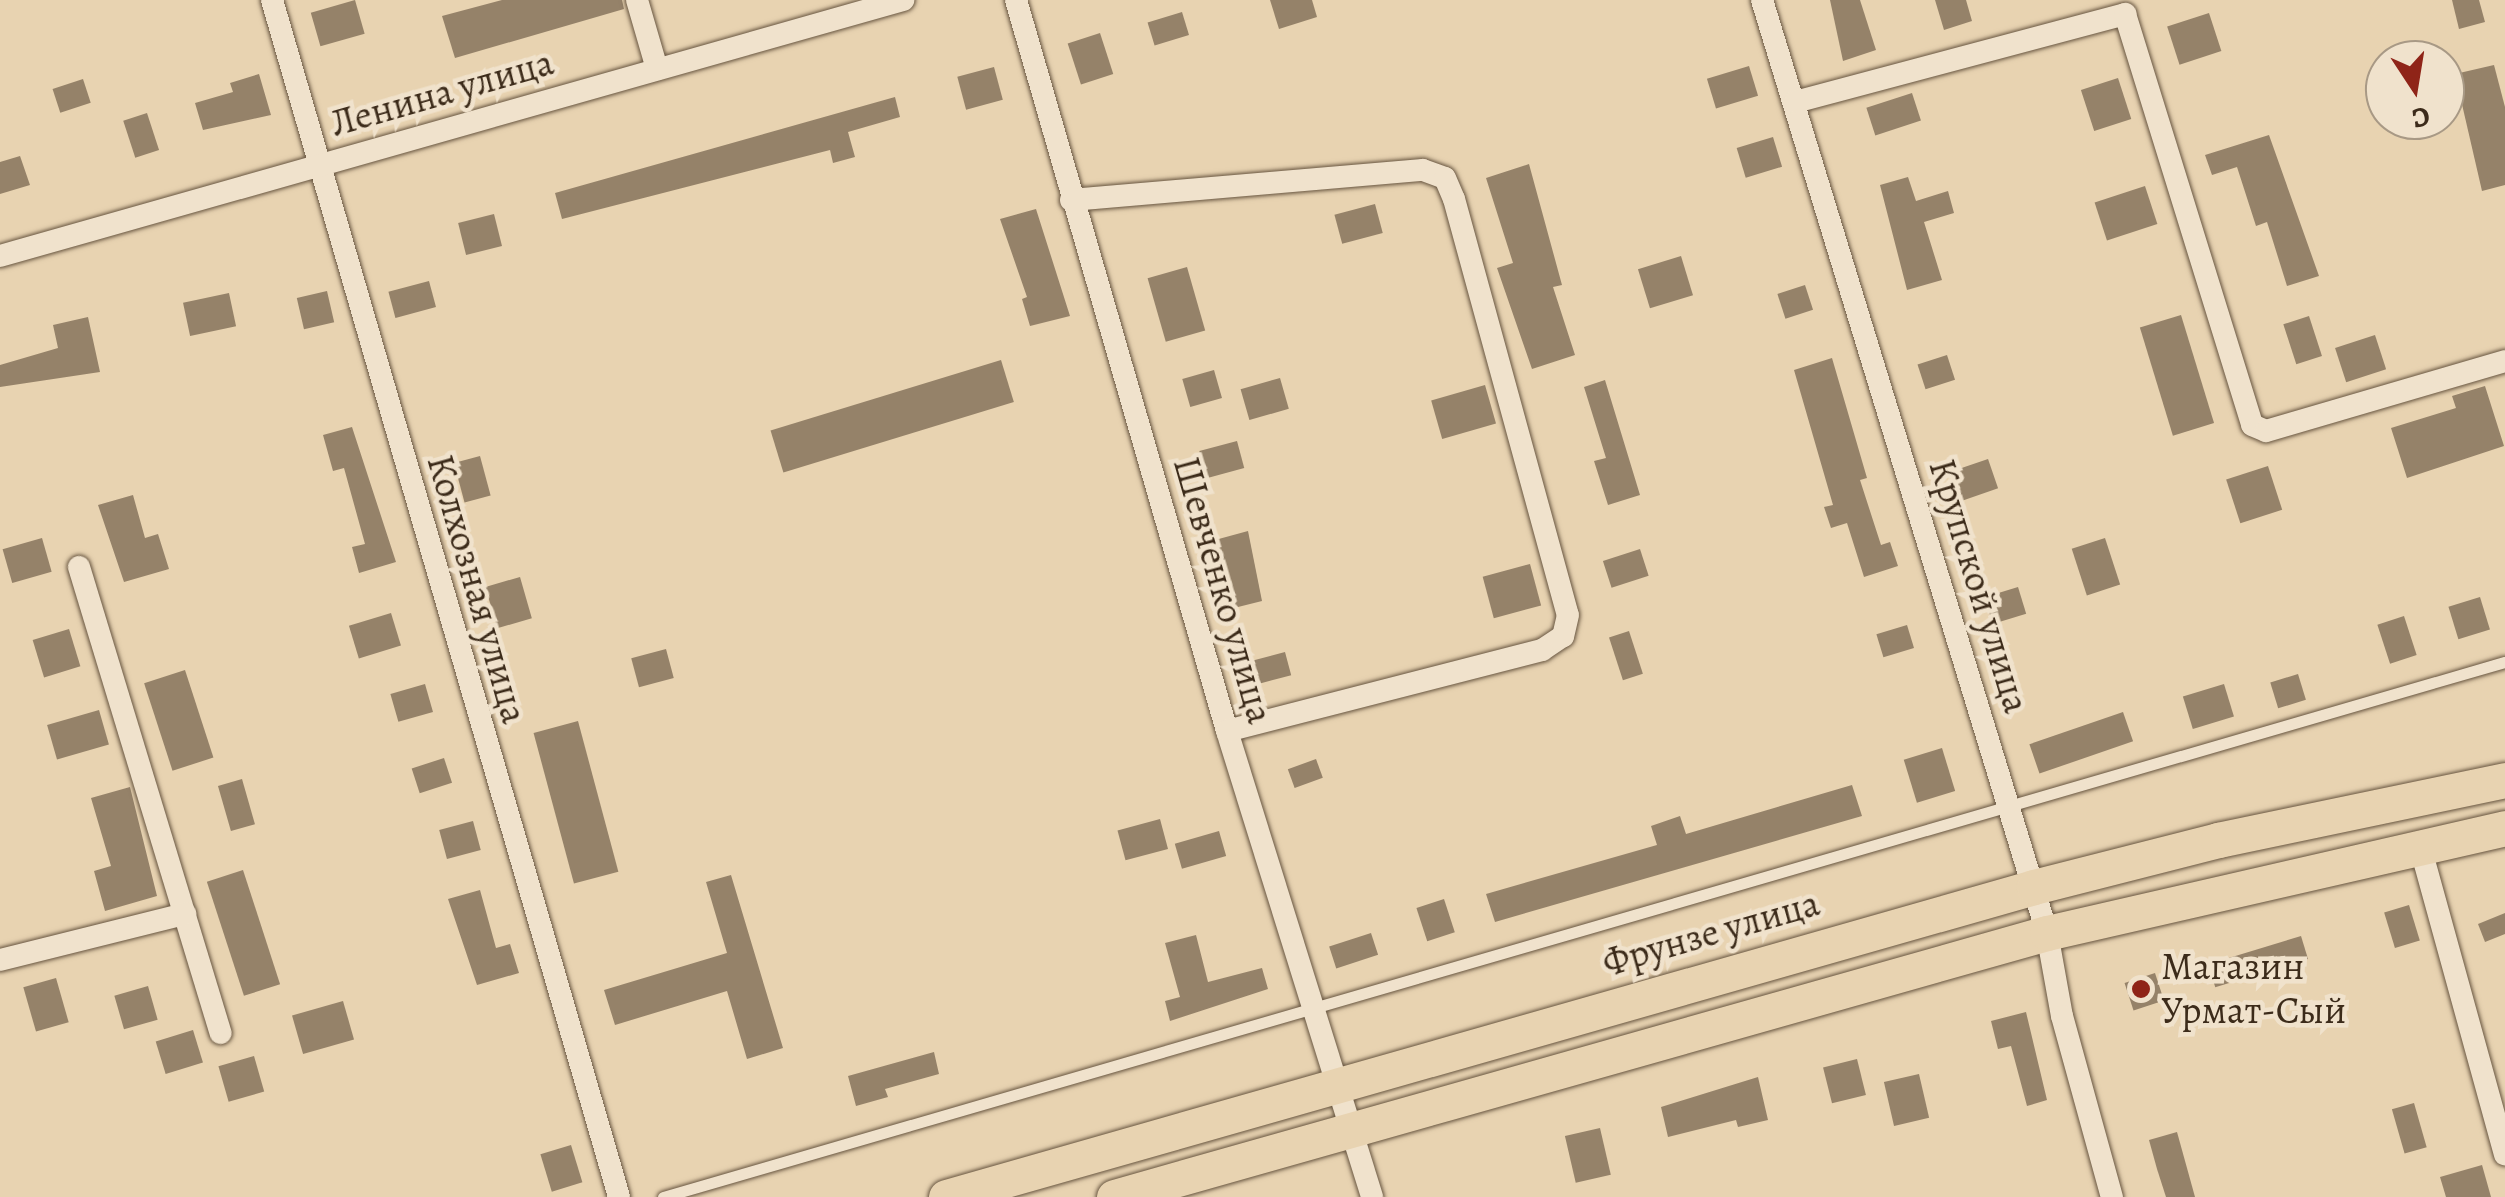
<!DOCTYPE html>
<meta charset="utf-8">
<style>
body{margin:0}
#map{position:relative;width:2505px;height:1197px;overflow:hidden;background:#e8d3b1;font-family:Alegreya,serif}
div>[style]{position:absolute}
[style*='--x']{left:calc(var(--x)*1px);top:calc(var(--y)*1px);width:calc(var(--w)*1px);rotate:calc(var(--a)*1deg)}
.building>*{inset:0;background:#958269;transform-origin:0 0}
.roads{filter:drop-shadow(0 0 2px #675540) drop-shadow(0 0 2px #675540)}
.lane>*{height:11px;margin:-5.5px;padding:0 5.5px;transform-origin:5.5px;border-radius:5.5px;background:#f0e2cc}
.street>*{height:22px;margin:-11px;padding:0 11px;transform-origin:11px;border-radius:11px;background:#f0e2cc}
.primary>*{height:35px;margin:-17.5px;padding:0 17.5px;transform-origin:17.5px;border-radius:17.5px;background:#e8d3b1}
.dots>*{width:28px;height:28px;translate:-50% -50%;box-sizing:border-box;border:5px solid #f0e2cc;border-radius:50%}
span{translate:-50% -50%;white-space:nowrap;text-align:center;line-height:1.15;-webkit-text-stroke:9px #f0e2cc;paint-order:stroke}
.street-label{font-size:38px;color:#3c2b1a}
.poi-label{font-size:38px;color:#3c2b1a}
.left{translate:0 -50%;text-align:left}
.north{position:absolute;left:2365px;top:40px;width:100px;height:100px;box-sizing:border-box;background:#f0e2cc;border:2px solid #a89985;border-radius:50%;rotate:168deg;font-size:28px;font-weight:700;line-height:40px;text-align:center;color:#3c2b1a}
.north::after{content:'';display:block;margin:auto;width:35px;height:45px;background:#8f2418;clip-path:polygon(50% 0,100% 100%,50% 72%,0 100%)}
</style>
<div id="map">
<div class="building">
<i style="left:355px;top:0;width:35px;height:46px;rotate:74deg"></i>
<i style="clip-path:polygon(502px 0,622px 0,624px 9px,455px 58px,442px 16px)"></i>
<i style="clip-path:polygon(1270px 0,1312px 0,1317px 17px,1279px 29px)"></i>
<i style="clip-path:polygon(1830px 0,1860px 0,1876px 50px,1843px 61px)"></i>
<i style="clip-path:polygon(1935px 0,1966px 0,1972px 21px,1944px 30px)"></i>
<i style="clip-path:polygon(2452px 0,2479px 0,2485px 22px,2459px 29px)"></i>
<i style="left:1182px;top:12px;width:24px;height:36px;rotate:73deg"></i>
<i style="left:2209px;top:13px;width:40px;height:44px;rotate:72deg"></i>
<i style="left:1100px;top:33px;width:43px;height:34px;rotate:72deg"></i>
<i style="clip-path:polygon(2494px 65px,2505px 107px,2505px 185px,2482px 191px,2455px 74px)"></i>
<i style="left:1749px;top:66px;width:31px;height:44px;rotate:73deg"></i>
<i style="left:994px;top:67px;width:34px;height:38px;rotate:75deg"></i>
<i style="clip-path:polygon(259px 74px,271px 115px,203px 130px,195px 103px,233px 92px,230px 83px)"></i>
<i style="left:2118px;top:78px;width:43px;height:39px;rotate:72deg"></i>
<i style="left:83px;top:79px;width:25px;height:32px;rotate:72deg"></i>
<i style="left:1912px;top:93px;width:29px;height:48px;rotate:72deg"></i>
<i style="clip-path:polygon(895px 97px,900px 117px,848px 132px,855px 157px,833px 163px,830px 150px,562px 219px,555px 193px)"></i>
<i style="left:147px;top:113px;width:39px;height:25px;rotate:72deg"></i>
<i style="clip-path:polygon(2269px 135px,2319px 276px,2287px 286px,2267px 222px,2256px 226px,2237px 167px,2212px 175px,2205px 155px)"></i>
<i style="left:1773px;top:137px;width:31px;height:38px;rotate:73deg"></i>
<i style="clip-path:polygon(20px 156px,30px 185px,0 194px,0 162px)"></i>
<i style="clip-path:polygon(1529px 164px,1562px 285px,1553px 287px,1575px 355px,1532px 369px,1497px 268px,1513px 263px,1486px 178px)"></i>
<i style="clip-path:polygon(1908px 177px,1916px 201px,1948px 191px,1954px 213px,1924px 222px,1942px 280px,1907px 290px,1880px 185px)"></i>
<i style="left:2145px;top:186px;width:40px;height:53px;rotate:72deg"></i>
<i style="left:1375px;top:204px;width:30px;height:42px;rotate:75deg"></i>
<i style="clip-path:polygon(1036px 209px,1070px 316px,1030px 326px,1022px 299px,1027px 297px,1000px 219px)"></i>
<i style="left:494px;top:214px;width:33px;height:37px;rotate:76deg"></i>
<i style="left:1681px;top:256px;width:41px;height:45px;rotate:73deg"></i>
<i style="left:1187px;top:267px;width:66px;height:41px;rotate:74deg"></i>
<i style="left:429px;top:281px;width:27px;height:42px;rotate:75deg"></i>
<i style="left:1805px;top:285px;width:26px;height:29px;rotate:72deg"></i>
<i style="left:327px;top:291px;width:32px;height:31px;rotate:77deg"></i>
<i style="left:229px;top:293px;width:34px;height:47px;rotate:78deg"></i>
<i style="left:2181px;top:315px;width:113px;height:43px;rotate:73deg"></i>
<i style="left:2309px;top:316px;width:42px;height:27px;rotate:72deg"></i>
<i style="clip-path:polygon(88px 317px,100px 372px,0 387px,0 365px,58px 348px,53px 325px)"></i>
<i style="left:2375px;top:335px;width:36px;height:42px;rotate:72deg"></i>
<i style="left:1947px;top:355px;width:26px;height:31px;rotate:72deg"></i>
<i style="clip-path:polygon(1832px 358px,1867px 478px,1860px 480px,1881px 545px,1890px 542px,1898px 566px,1864px 577px,1847px 523px,1831px 528px,1824px 507px,1833px 505px,1794px 370px)"></i>
<i style="left:1001px;top:360px;width:44px;height:241px;rotate:73deg"></i>
<i style="left:1214px;top:370px;width:29px;height:33px;rotate:74deg"></i>
<i style="left:1280px;top:378px;width:32px;height:41px;rotate:74deg"></i>
<i style="clip-path:polygon(1605px 380px,1640px 495px,1608px 505px,1594px 461px,1606px 458px,1584px 387px)"></i>
<i style="left:1485px;top:385px;width:40px;height:56px;rotate:74deg"></i>
<i style="clip-path:polygon(2485px 386px,2504px 446px,2407px 478px,2391px 428px,2456px 408px,2452px 396px)"></i>
<i style="clip-path:polygon(352px 427px,396px 562px,359px 573px,352px 547px,365px 544px,344px 468px,333px 471px,323px 435px)"></i>
<i style="left:1237px;top:441px;width:28px;height:39px;rotate:75deg"></i>
<i style="left:480px;top:456px;width:41px;height:27px;rotate:75deg"></i>
<i style="left:1988px;top:459px;width:31px;height:38px;rotate:71deg"></i>
<i style="left:2268px;top:466px;width:46px;height:44px;rotate:72deg"></i>
<i style="clip-path:polygon(133px 495px,145px 538px,158px 534px,169px 569px,124px 582px,98px 505px)"></i>
<i style="clip-path:polygon(1248px 531px,1262px 601px,1234px 608px,1215px 540px)"></i>
<i style="left:42px;top:538px;width:35px;height:41px;rotate:74deg"></i>
<i style="left:2105px;top:538px;width:49px;height:35px;rotate:72deg"></i>
<i style="left:1640px;top:549px;width:28px;height:39px;rotate:72deg"></i>
<i style="left:1530px;top:564px;width:43px;height:49px;rotate:75deg"></i>
<i style="left:520px;top:577px;width:43px;height:36px;rotate:74deg"></i>
<i style="left:2018px;top:587px;width:28px;height:35px;rotate:73deg"></i>
<i style="left:2480px;top:597px;width:34px;height:33px;rotate:73deg"></i>
<i style="left:391px;top:613px;width:34px;height:44px;rotate:73deg"></i>
<i style="left:2404px;top:616px;width:41px;height:28px;rotate:72deg"></i>
<i style="left:1907px;top:625px;width:24px;height:32px;rotate:73deg"></i>
<i style="left:69px;top:629px;width:39px;height:38px;rotate:73deg"></i>
<i style="left:1629px;top:631px;width:45px;height:21px;rotate:72deg"></i>
<i style="left:666px;top:649px;width:30px;height:36px;rotate:75deg"></i>
<i style="left:1285px;top:652px;width:24px;height:41px;rotate:75deg"></i>
<i style="left:185px;top:670px;width:92px;height:43px;rotate:72deg"></i>
<i style="left:2298px;top:674px;width:27px;height:29px;rotate:73deg"></i>
<i style="left:425px;top:684px;width:29px;height:36px;rotate:74deg"></i>
<i style="left:2224px;top:684px;width:34px;height:43px;rotate:73deg"></i>
<i style="left:99px;top:710px;width:36px;height:54px;rotate:74deg"></i>
<i style="left:2123px;top:712px;width:31px;height:99px;rotate:71deg"></i>
<i style="left:578px;top:721px;width:156px;height:46px;rotate:75deg"></i>
<i style="left:1942px;top:748px;width:45px;height:40px;rotate:73deg"></i>
<i style="left:444px;top:758px;width:26px;height:34px;rotate:72deg"></i>
<i style="left:1316px;top:759px;width:20px;height:30px;rotate:70deg"></i>
<i style="left:242px;top:779px;width:47px;height:25px;rotate:74deg"></i>
<i style="clip-path:polygon(1852px 785px,1862px 816px,1495px 922px,1486px 894px,1657px 845px,1651px 826px,1680px 816px,1686px 834px)"></i>
<i style="clip-path:polygon(130px 787px,157px 896px,105px 911px,94px 871px,111px 866px,91px 798px)"></i>
<i style="left:1160px;top:819px;width:31px;height:44px;rotate:75deg"></i>
<i style="left:473px;top:821px;width:30px;height:35px;rotate:75deg"></i>
<i style="left:1219px;top:831px;width:26px;height:46px;rotate:74deg"></i>
<i style="left:243px;top:870px;width:120px;height:38px;rotate:72deg"></i>
<i style="clip-path:polygon(731px 875px,783px 1048px,747px 1059px,727px 991px,615px 1025px,604px 990px,727px 953px,706px 882px)"></i>
<i style="clip-path:polygon(480px 890px,496px 948px,510px 944px,519px 973px,477px 985px,448px 899px)"></i>
<i style="left:1444px;top:899px;width:35px;height:29px;rotate:72deg"></i>
<i style="left:2409px;top:905px;width:37px;height:26px;rotate:73deg"></i>
<i style="clip-path:polygon(2505px 913px,2505px 934px,2485px 942px,2478px 924px)"></i>
<i style="left:1371px;top:933px;width:23px;height:44px;rotate:72deg"></i>
<i style="clip-path:polygon(1196px 935px,1208px 982px,1262px 968px,1268px 989px,1170px 1021px,1165px 1001px,1180px 997px,1165px 943px)"></i>
<i style="left:2301px;top:936px;width:24px;height:97px;rotate:73deg"></i>
<i style="left:2155px;top:973px;width:29px;height:32px;rotate:72deg"></i>
<i style="left:56px;top:978px;width:46px;height:34px;rotate:74deg"></i>
<i style="left:148px;top:986px;width:35px;height:35px;rotate:74deg"></i>
<i style="left:343px;top:1001px;width:40px;height:53px;rotate:74deg"></i>
<i style="clip-path:polygon(2026px 1012px,2047px 1100px,2027px 1106px,2011px 1046px,1998px 1049px,1991px 1021px)"></i>
<i style="left:193px;top:1030px;width:34px;height:39px;rotate:73deg"></i>
<i style="clip-path:polygon(934px 1052px,939px 1074px,885px 1089px,888px 1097px,856px 1106px,848px 1076px)"></i>
<i style="left:254px;top:1056px;width:37px;height:37px;rotate:74deg"></i>
<i style="left:1857px;top:1059px;width:37px;height:35px;rotate:76deg"></i>
<i style="left:1919px;top:1074px;width:45px;height:36px;rotate:77deg"></i>
<i style="clip-path:polygon(1758px 1077px,1768px 1120px,1738px 1127px,1736px 1120px,1668px 1137px,1661px 1107px)"></i>
<i style="left:2414px;top:1103px;width:46px;height:23px;rotate:74deg"></i>
<i style="left:1600px;top:1128px;width:48px;height:36px;rotate:77deg"></i>
<i style="clip-path:polygon(2177px 1132px,2195px 1197px,2166px 1197px,2157px 1169px,2149px 1140px)"></i>
<i style="left:571px;top:1145px;width:39px;height:32px;rotate:73deg"></i>
<i style="clip-path:polygon(2482px 1165px,2491px 1197px,2446px 1197px,2440px 1177px)"></i>
</div>
<div class="roads">
<div class="lane">
<i style="--x:663;--y:1197;--w:1918;--a:-16.2"></i>
</div>
<div class="street">
<i style="--x:272;--y:0;--w:1246;--a:73.83"></i>
<i style="--x:637;--y:0;--w:72;--a:73.8"></i>
<i style="--x:1016;--y:0;--w:761;--a:73.9"></i>
<i style="--x:1227;--y:731;--w:488;--a:72.7"></i>
<i style="--x:1762;--y:0;--w:976;--a:73.01"></i>
<i style="--x:2047;--y:933;--w:84;--a:79.8"></i>
<i style="--x:2062;--y:1016;--w:188;--a:74.6"></i>
<i style="--x:1795;--y:102;--w:342;--a:-14.9"></i>
<i style="--x:2125;--y:14;--w:430;--a:72.8"></i>
<i style="--x:2252;--y:425;--w:15;--a:23"></i>
<i style="--x:2266;--y:431;--w:249;--a:-16.3"></i>
<i style="--x:1071;--y:200;--w:353;--a:-4.9"></i>
<i style="--x:1423;--y:170;--w:23;--a:20"></i>
<i style="--x:1445;--y:178;--w:23;--a:67"></i>
<i style="--x:1454;--y:199;--w:431;--a:74.7"></i>
<i style="--x:1568;--y:615;--w:22;--a:103"></i>
<i style="--x:1563;--y:636;--w:25;--a:146"></i>
<i style="--x:1542;--y:650;--w:325;--a:165.6"></i>
<i style="--x:0;--y:256;--w:939;--a:-15.83"></i>
<i style="--x:79;--y:567;--w:487;--a:73.1"></i>
<i style="--x:2420;--y:846;--w:320;--a:74.6"></i>
<i style="--x:0;--y:960;--w:191;--a:-14"></i>
</div>
<div class="primary">
<i style="--x:946;--y:1197;--w:1131;--a:-15.9"></i>
<i style="--x:2034;--y:887;--w:190;--a:-14.3"></i>
<i style="--x:2218;--y:840;--w:293;--a:-11.8"></i>
<i style="--x:1114;--y:1197;--w:970;--a:-15.8"></i>
<i style="--x:2047;--y:933;--w:470;--a:-12.9"></i>
</div>
</div>
<div class="dots">
<i style="left:2141px;top:989px;background:#8f2418"></i>
</div>
<div class="street-label">
<span style="left:442px;top:93px;rotate:-16deg">Ленина улица</span>
<span style="left:1979px;top:586px;rotate:73deg">Крупской улица</span>
<span style="left:477px;top:589px;rotate:74deg">Колхозная улица</span>
<span style="left:1223px;top:590px;rotate:74deg">Шевченко улица</span>
<span style="left:1711px;top:933px;rotate:-16deg">Фрунзе улица</span>
</div>
<div class="poi-label">
<span class="left" style="left:2161px;top:989px">Магазин<br>Урмат-Сый</span>
</div>
<div class="north">С</div>
</div>
